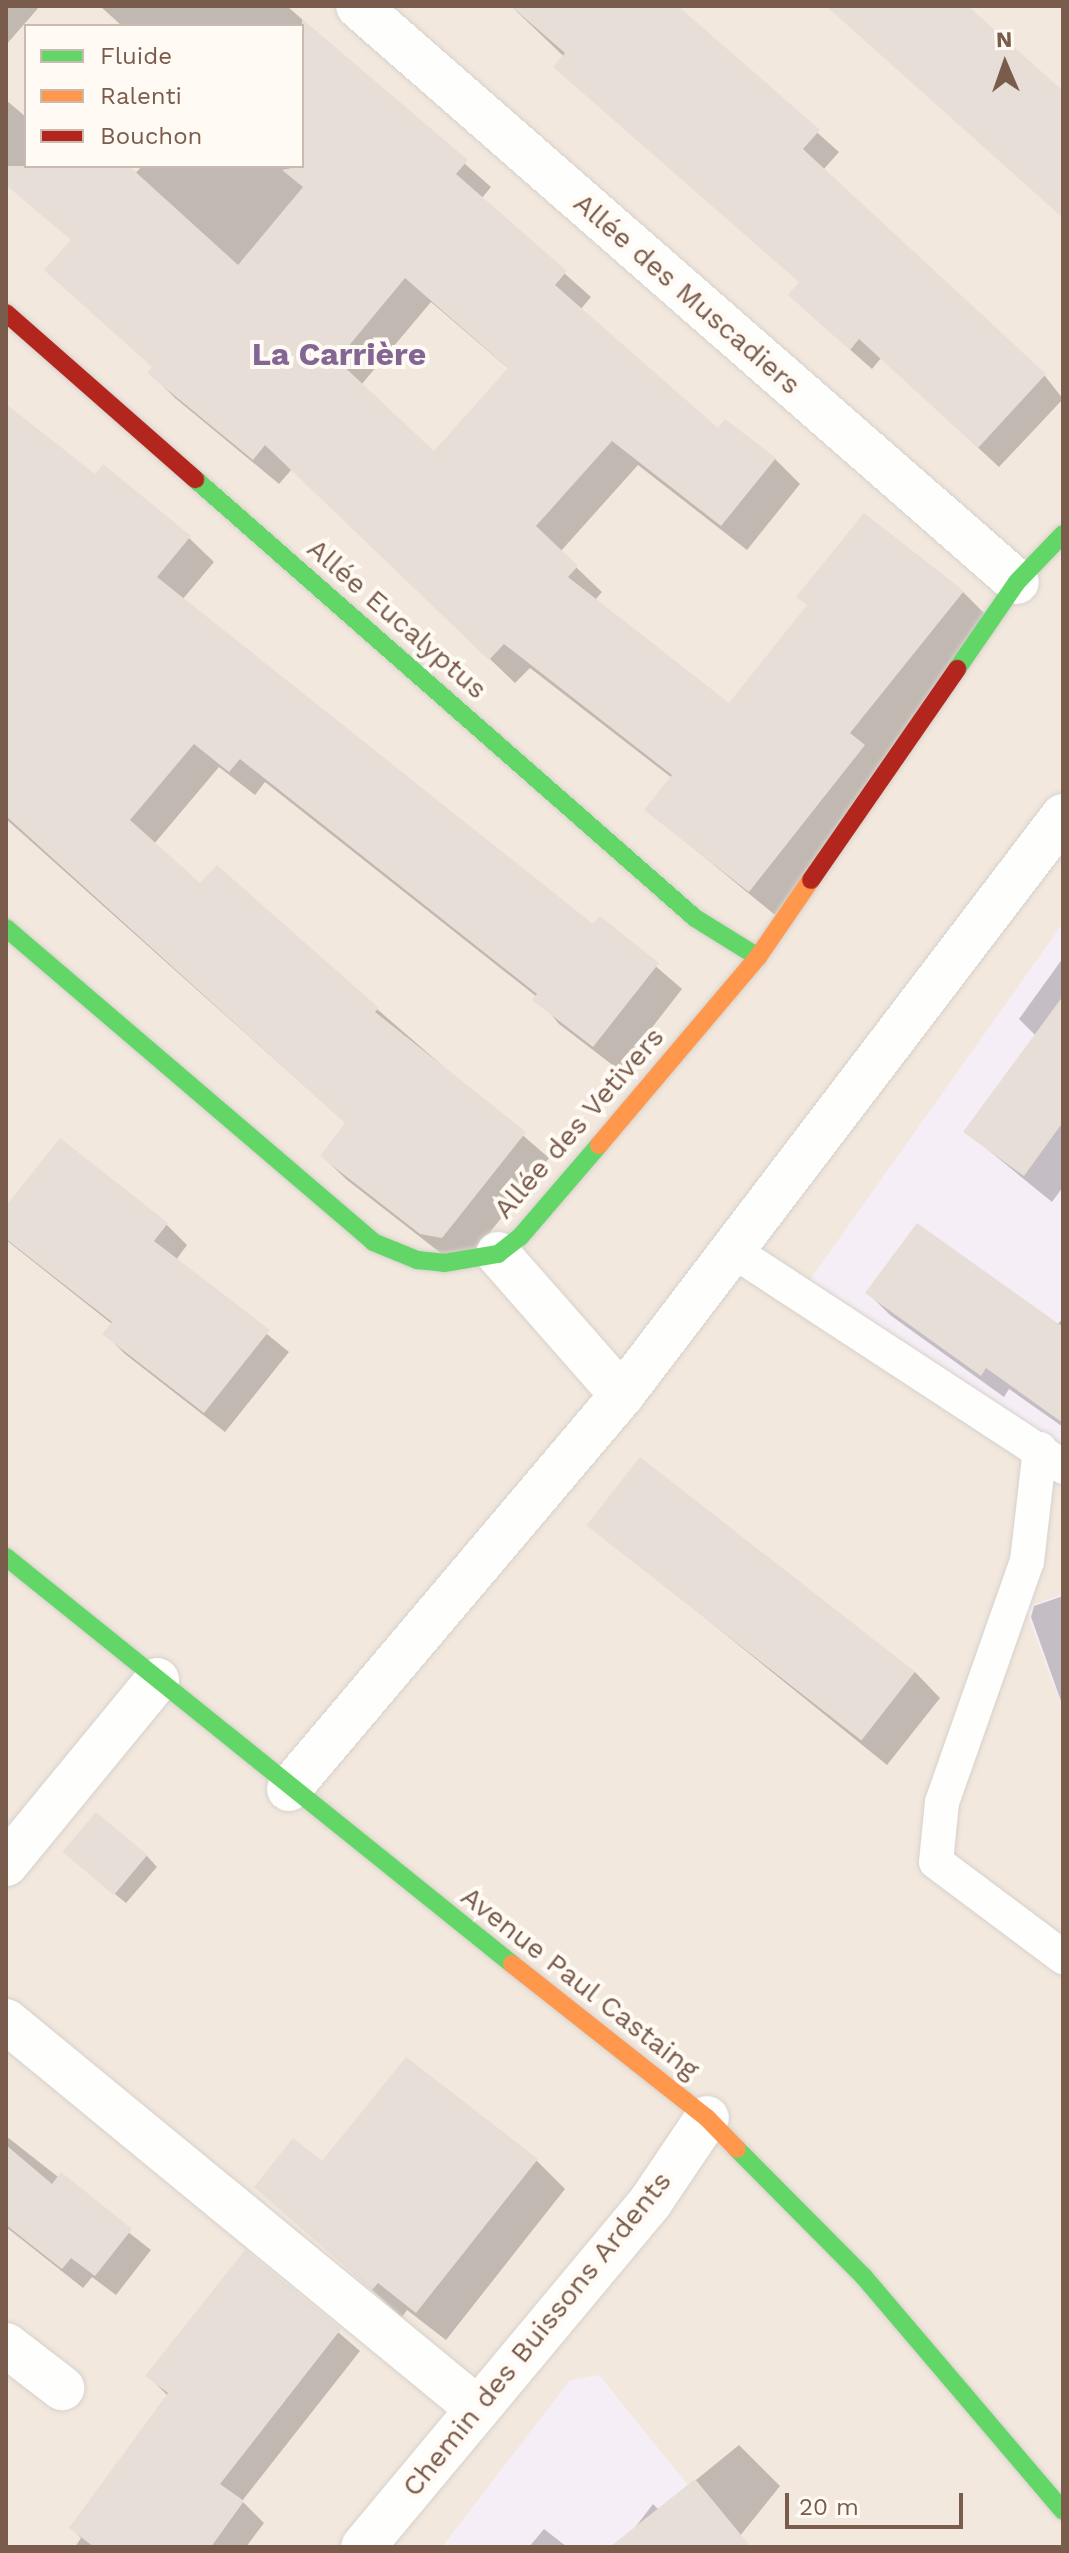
<!DOCTYPE html>
<meta charset="utf-8">
<style>
body{margin:0}
#map{position:relative;width:1069px;height:2553px;overflow:hidden;background:#f9f5f0;font-family:"Work Sans",sans-serif}
div>[style]{position:absolute}
[style*='--x']{left:calc(var(--x)*1px);top:calc(var(--y)*1px);width:calc(var(--w)*1px);rotate:calc(var(--a)*1deg)}
.residential>*{inset:0;background:#f2e8de}
.education>*{inset:0;background:#f6eef6}
.shadow>*{inset:0;background:#0003}
.building>*{inset:0;background:#e6ded7;transform-origin:0 0}
.roads{filter:drop-shadow(0 0 2px #d7d1cb) drop-shadow(0 0 2px #d7d1cb)}
.lane>*{height:34px;margin:-17px;padding:0 17px;transform-origin:17px;border-radius:17px;background:#fefefd}
.street>*{height:44px;margin:-22px;padding:0 22px;transform-origin:22px;border-radius:22px;background:#fefefd}
.fast>*{height:18px;margin:-9px;padding:0 9px;transform-origin:9px;border-radius:9px;background:#63d668}
.slow>*{height:18px;margin:-9px;padding:0 9px;transform-origin:9px;border-radius:9px;background:#ff974d}
.jam>*{height:18px;margin:-9px;padding:0 9px;transform-origin:9px;border-radius:9px;background:#b3261e}
span{translate:-50% -50%;white-space:nowrap;text-align:center;line-height:1.15;-webkit-text-stroke:8px #fffaf3;paint-order:stroke}
.street-label{font-size:28px;color:#7a5c4d}
.quarter-label{font-size:32px;color:#846695;font-weight:700}
.frame{position:absolute;inset:0;border:8px solid #7a5c4d;pointer-events:none}
.legend{position:absolute;left:24px;top:24px;width:280px;height:144px;box-sizing:border-box;background:#fffaf3;border:2px solid #cabbb1;margin:0;padding:10px 14px;list-style:none;font-size:24px;color:#7a5c4d}
.legend li{display:flex;align-items:center;gap:16px;height:40px}
.legend b{width:40px;border:2px solid #cabbb1}
.north{position:absolute;left:965px;top:24px;width:80px;height:80px;-webkit-text-stroke:6px #fffaf3;paint-order:stroke;rotate:358deg;font-size:22px;font-weight:700;line-height:32px;text-align:center;color:#7a5c4d}
.north::after{content:'';display:block;margin:auto;width:28px;height:36px;background:#7a5c4d;clip-path:polygon(50% 0,100% 100%,50% 72%,0 100%)}
.scale{position:absolute;left:785px;top:2493px;width:178px;height:36px;box-sizing:border-box;border:4px solid #7a5c4d;border-top:0;padding-left:10px;font-size:24px;line-height:28px;white-space:nowrap;color:#7a5c4d;-webkit-text-stroke:6px #fffaf3;paint-order:stroke}
</style>
<div id="map">
<div class="residential">
<i style="clip-path:polygon(evenodd,6px 6px,1063px 6px,1063px 2547px,6px 2547px,6px 6px,26px 26px,302px 26px,302px 166px,26px 166px,26px 26px)"></i>
</div>
<div class="education">
<i style="clip-path:polygon(1063px 923px,1063px 1465px,807px 1284px)"></i>
<i style="clip-path:polygon(1063px 1594px,1063px 1709px,1025px 1608px)"></i>
<i style="clip-path:polygon(599px 2375px,738px 2547px,442px 2547px,570px 2380px)"></i>
</div>
<div class="shadow">
<i style="clip-path:polygon(6px 6px,40px 6px,6px 45px)"></i>
<i style="clip-path:polygon(evenodd,100px 6px,287px 6px,491px 187px,481px 199px,591px 297px,580px 310px,718px 431px,775px 459px,800px 484px,747px 550px,638px 465px,560px 552px,602px 592px,595px 600px,730px 706px,963px 592px,988px 617px,775px 915px,647px 810px,672px 778px,530px 668px,515px 683px,292px 469px,279px 484px,175px 398px,150px 373px,154px 369px,73px 241px,6px 183px,6px 100px,26px 117px,26px 166px,86px 166px,118px 192px,142px 166px,302px 166px,302px 26px,122px 26px,100px 6px,431px 302px,509px 369px,434px 454px,361px 385px,431px 302px)"></i>
<i style="clip-path:polygon(511px 6px,675px 6px,839px 152px,823px 170px,1045px 376px,1063px 399px,999px 467px,881px 358px,872px 369px,811px 315px,801px 283px)"></i>
<i style="clip-path:polygon(6px 407px,95px 477px,189px 538px,214px 562px,182px 600px,593px 927px,600px 918px,682px 989px,619px 1070px,559px 1024px,537px 997px,265px 782px,255px 795px,219px 767px,154px 844px,201px 885px,377px 1009px,549px 1158px,467px 1261px,447px 1258px,347px 1180px,322px 1156px,347px 1124px,6px 819px)"></i>
<i style="clip-path:polygon(1063px 958px,1063px 1187px,1052px 1202px,966px 1132px,1036px 1036px,1019px 1019px)"></i>
<i style="clip-path:polygon(60px 1141px,167px 1225px,187px 1245px,176px 1260px,289px 1352px,225px 1432px,125px 1354px,105px 1334px,112px 1324px,6px 1240px,6px 1209px)"></i>
<i style="clip-path:polygon(868px 1293px,1057px 1325px,1063px 1318px,1063px 1427px,1009px 1389px,1004px 1397px,890px 1315px)"></i>
<i style="clip-path:polygon(589px 1524px,915px 1672px,940px 1698px,887px 1765px)"></i>
<i style="clip-path:polygon(1063px 1596px,1063px 1707px,1031px 1617px,1034px 1606px)"></i>
<i style="clip-path:polygon(147px 1856px,157px 1867px,126px 1903px,76px 1862px)"></i>
<i style="clip-path:polygon(406px 2059px,537px 2161px,565px 2189px,446px 2340px,407px 2310px,402px 2317px,257px 2187px,323px 2164px)"></i>
<i style="clip-path:polygon(6px 2136px,151px 2250px,116px 2295px,92px 2277px,83px 2288px,6px 2227px)"></i>
<i style="clip-path:polygon(245px 2252px,360px 2351px,242px 2501px,264px 2523px,246px 2547px,75px 2547px,81px 2538px,71px 2528px,168px 2396px,148px 2376px)"></i>
<i style="clip-path:polygon(739px 2445px,780px 2486px,731px 2547px,620px 2547px,653px 2504px,659px 2510px)"></i>
<i style="clip-path:polygon(544px 2529px,567px 2547px,529px 2547px)"></i>
</div>
<div class="building">
<i style="clip-path:polygon(511px 6px,678px 6px,820px 130px,803px 149px,1046px 374px,978px 448px,859px 339px,850px 350px,788px 295px,799px 282px,553px 67px,565px 53px)"></i>
<i style="clip-path:polygon(826px 6px,968px 6px,1063px 91px,1063px 218px)"></i>
<i style="clip-path:polygon(evenodd,302px 19px,468px 160px,456px 174px,567px 271px,555px 285px,718px 428px,725px 419px,776px 458px,721px 526px,612px 441px,536px 526px,578px 566px,568px 577px,729px 703px,807px 605px,796px 597px,864px 513px,964px 591px,850px 733px,865px 745px,749px 892px,644px 810px,672px 775px,504px 644px,489px 660px,265px 445px,253px 460px,147px 373px,152px 367px,44px 270px,71px 240px,6px 185px,6px 166px,129px 166px,238px 265px,303px 187px,282px 170px,302px 166px,302px 19px,405px 278px,508px 368px,434px 451px,337px 360px,405px 278px)"></i>
<i style="clip-path:polygon(6px 404px,95px 474px,103px 464px,191px 536px,157px 577px,593px 924px,600px 916px,659px 963px,593px 1047px,532px 1000px,537px 994px,240px 759px,229px 772px,194px 744px,130px 820px,200px 883px,217px 865px,379px 1008px,375px 1012px,526px 1132px,442px 1238px,420px 1234px,320px 1156px,345px 1123px,6px 816px)"></i>
<i style="clip-path:polygon(1063px 996px,1063px 1122px,1024px 1176px,963px 1132px)"></i>
<i style="clip-path:polygon(60px 1138px,168px 1223px,154px 1241px,270px 1330px,204px 1413px,102px 1334px,112px 1322px,6px 1239px,6px 1206px)"></i>
<i style="clip-path:polygon(917px 1223px,1063px 1327px,1063px 1423px,986px 1368px,981px 1376px,865px 1293px)"></i>
<i style="left:640px;top:1457px;width:349px;height:87px;rotate:38deg"></i>
<i style="left:96px;top:1812px;width:67px;height:52px;rotate:40deg"></i>
<i style="clip-path:polygon(406px 2057px,538px 2159px,416px 2313px,378px 2283px,372px 2290px,254px 2187px,293px 2138px,322px 2161px)"></i>
<i style="clip-path:polygon(6px 2145px,52px 2184px,61px 2172px,132px 2229px,95px 2276px,71px 2258px,62px 2269px,6px 2225px)"></i>
<i style="clip-path:polygon(245px 2250px,341px 2329px,220px 2484px,244px 2501px,211px 2547px,94px 2547px,69px 2528px,168px 2393px,145px 2376px)"></i>
<i style="clip-path:polygon(695px 2479px,751px 2547px,610px 2547px)"></i>
</div>
<div class="roads">
<div class="lane">
<i style="--x:732;--y:1250;--w:396;--a:33.2"></i>
<i style="--x:1040;--y:1449;--w:113;--a:96.6"></i>
<i style="--x:1027;--y:1561;--w:256;--a:109.4"></i>
<i style="--x:942;--y:1802;--w:60;--a:95.7"></i>
<i style="--x:936;--y:1862;--w:159;--a:36.8"></i>
</div>
<div class="street">
<i style="--x:358;--y:6;--w:875;--a:41.16"></i>
<i style="--x:498;--y:1254;--w:188;--a:48.7"></i>
<i style="--x:289;--y:1789;--w:516;--a:-49.8"></i>
<i style="--x:622;--y:1395;--w:728;--a:-52.7"></i>
<i style="--x:6;--y:1864;--w:238;--a:-50.6"></i>
<i style="--x:6;--y:2021;--w:611;--a:39.42"></i>
<i style="--x:6;--y:2345;--w:71;--a:37.5"></i>
<i style="--x:363;--y:2547;--w:450;--a:-50.2"></i>
<i style="--x:651;--y:2201;--w:100;--a:-56"></i>
</div>
<div class="fast">
<i style="--x:195;--y:479;--w:665;--a:41.28"></i>
<i style="--x:695;--y:918;--w:74;--a:31.8"></i>
<i style="--x:957;--y:669;--w:106;--a:-55.4"></i>
<i style="--x:1017;--y:582;--w:66;--a:-46.2"></i>
<i style="--x:6;--y:928;--w:483;--a:40.5"></i>
<i style="--x:373;--y:1242;--w:48;--a:22.2"></i>
<i style="--x:417;--y:1260;--w:27;--a:6"></i>
<i style="--x:444;--y:1263;--w:55;--a:-9.5"></i>
<i style="--x:498;--y:1254;--w:28;--a:-38"></i>
<i style="--x:520;--y:1237;--w:121;--a:-49.3"></i>
<i style="--x:6;--y:1557;--w:649;--a:38.81"></i>
<i style="--x:737;--y:2149;--w:180;--a:45.2"></i>
<i style="--x:864;--y:2277;--w:307;--a:49.6"></i>
</div>
<div class="slow">
<i style="--x:599;--y:1145;--w:246;--a:-49.8"></i>
<i style="--x:758;--y:957;--w:93;--a:-55.5"></i>
<i style="--x:512;--y:1964;--w:248;--a:38.3"></i>
<i style="--x:707;--y:2118;--w:43;--a:45.9"></i>
</div>
<div class="jam">
<i style="--x:6;--y:313;--w:252;--a:41.3"></i>
<i style="--x:811;--y:880;--w:257;--a:-55.3"></i>
</div>
</div>
<div class="street-label">
<span style="left:687px;top:294px;rotate:41deg">Allée des Muscadiers</span>
<span style="left:397px;top:619px;rotate:41deg">Allée Eucalyptus</span>
<span style="left:579px;top:1123px;rotate:-49deg">Allée des Vetivers</span>
<span style="left:580px;top:1983px;rotate:38deg">Avenue Paul Castaing</span>
<span style="left:537px;top:2334px;rotate:-51deg">Chemin des Buissons Ardents</span>
</div>
<div class="quarter-label">
<span style="left:339px;top:354px">La Carrière</span>
</div>
<div class="frame"></div>
<ul class="legend">
<li><b style="height:10px;background:#63d668"></b>Fluide</li>
<li><b style="height:10px;background:#ff974d"></b>Ralenti</li>
<li><b style="height:10px;background:#b3261e"></b>Bouchon</li>
</ul>
<div class="north">N</div>
<div class="scale">20 m</div>
</div>
